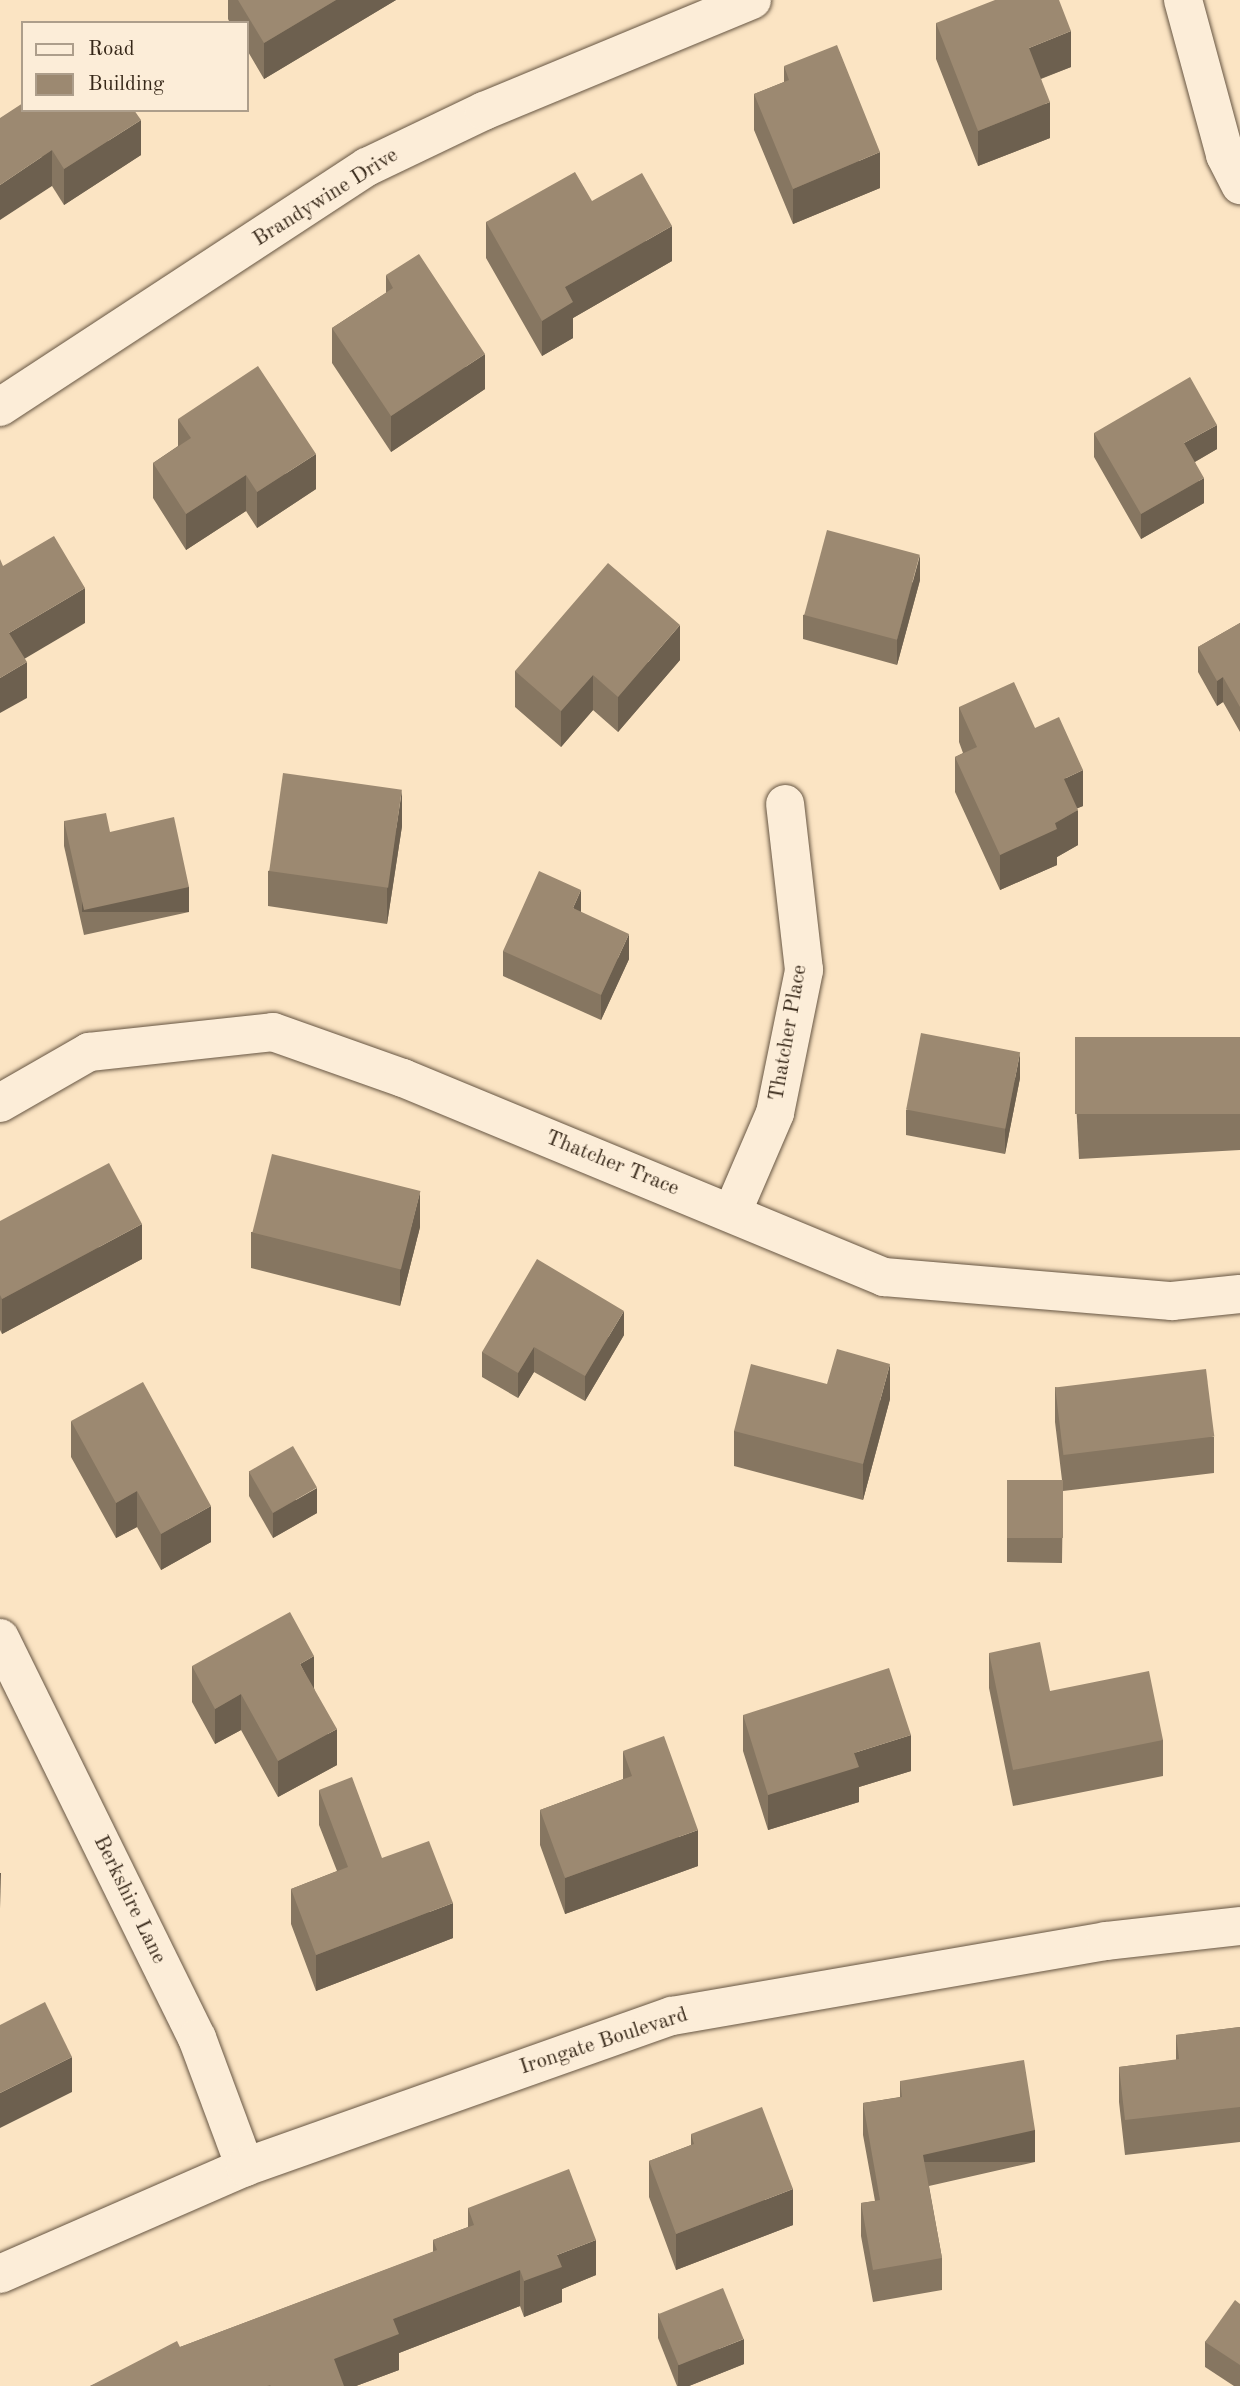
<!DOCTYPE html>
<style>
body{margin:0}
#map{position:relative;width:1240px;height:2386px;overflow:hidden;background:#fbe4c3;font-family:"Old Standard TT",serif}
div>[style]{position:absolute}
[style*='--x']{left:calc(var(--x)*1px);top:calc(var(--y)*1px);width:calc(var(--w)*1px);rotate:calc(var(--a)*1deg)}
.roads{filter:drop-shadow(0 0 2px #675643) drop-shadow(0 0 2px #675643)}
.minor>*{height:38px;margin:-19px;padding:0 19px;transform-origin:19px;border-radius:19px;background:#fcedd8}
.wall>*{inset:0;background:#867661}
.shaded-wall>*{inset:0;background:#6d604f;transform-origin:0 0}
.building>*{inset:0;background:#9c8971;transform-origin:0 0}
span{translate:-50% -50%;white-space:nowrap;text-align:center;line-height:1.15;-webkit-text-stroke:5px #fcedd8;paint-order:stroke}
.street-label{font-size:21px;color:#362718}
.legend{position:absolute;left:21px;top:21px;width:228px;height:91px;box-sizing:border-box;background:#fcedd8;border:2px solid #ad9e8b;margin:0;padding:9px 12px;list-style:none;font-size:21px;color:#362718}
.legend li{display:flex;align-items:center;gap:14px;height:35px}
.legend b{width:35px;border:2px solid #ad9e8b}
</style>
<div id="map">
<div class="roads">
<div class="minor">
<i style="--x:1183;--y:0;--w:161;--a:74.8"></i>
<i style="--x:1225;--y:155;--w:34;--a:63"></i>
<i style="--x:0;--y:407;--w:439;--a:-33.2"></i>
<i style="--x:367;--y:167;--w:130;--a:-25.6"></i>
<i style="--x:484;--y:111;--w:290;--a:-22.5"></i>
<i style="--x:0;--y:1103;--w:103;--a:-29.8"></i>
<i style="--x:89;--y:1052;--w:185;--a:-6.2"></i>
<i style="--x:273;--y:1032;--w:138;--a:19.5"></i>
<i style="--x:403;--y:1078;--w:521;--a:22.48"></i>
<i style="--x:884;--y:1277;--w:289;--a:4.8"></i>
<i style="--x:1172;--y:1301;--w:68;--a:-5.9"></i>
<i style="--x:732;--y:1213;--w:109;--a:-66.7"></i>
<i style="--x:775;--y:1113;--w:146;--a:-78.5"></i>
<i style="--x:804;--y:970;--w:167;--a:-96.5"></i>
<i style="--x:0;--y:1638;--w:446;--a:63.8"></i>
<i style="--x:197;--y:2038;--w:138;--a:69.6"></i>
<i style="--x:0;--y:2274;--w:267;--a:-23.6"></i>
<i style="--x:245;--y:2167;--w:453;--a:-19.5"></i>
<i style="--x:672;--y:2016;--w:440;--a:-9.8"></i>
<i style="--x:1106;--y:1941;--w:135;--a:-6.4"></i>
</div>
</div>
<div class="wall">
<i style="clip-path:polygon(228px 0,396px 0,264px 79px,247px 50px,247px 23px,230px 23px,228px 19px)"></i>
<i style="clip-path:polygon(936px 23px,1071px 67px,1041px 79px,1050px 138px,978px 166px,936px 59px)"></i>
<i style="clip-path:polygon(784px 66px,880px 188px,793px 224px,754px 130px,754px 94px,784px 82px)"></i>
<i style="clip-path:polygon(23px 103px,141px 155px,64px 205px,52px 186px)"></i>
<i style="clip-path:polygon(592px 201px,672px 261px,573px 318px,573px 338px,542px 356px,486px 258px,486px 222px)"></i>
<i style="clip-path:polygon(386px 275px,485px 389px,391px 452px,332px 363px,332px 328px,386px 293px)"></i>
<i style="clip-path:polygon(178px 419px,316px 489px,257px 528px,246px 511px,186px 550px,153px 498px,153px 463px,178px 446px)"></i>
<i style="clip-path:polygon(1094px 433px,1217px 449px,1195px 462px,1204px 503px,1141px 539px,1094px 457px)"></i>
<i style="clip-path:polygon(920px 580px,897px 665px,803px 639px,803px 615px)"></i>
<i style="clip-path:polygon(1240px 623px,1240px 732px,1223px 702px,1217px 706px,1198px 672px,1198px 647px)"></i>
<i style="clip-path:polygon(680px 660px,618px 732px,593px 710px,561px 747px,515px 707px,515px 671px)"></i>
<i style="clip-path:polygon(959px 707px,1035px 728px,1083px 806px,1077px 808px,1078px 845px,1057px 857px,1057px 865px,1000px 890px,955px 792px,955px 757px,963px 753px,959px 742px)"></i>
<i style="clip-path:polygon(64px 821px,110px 832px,189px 912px,84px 935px,64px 846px)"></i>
<i style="clip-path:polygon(402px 826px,387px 924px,268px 906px,268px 871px)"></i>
<i style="clip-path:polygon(503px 951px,629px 959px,601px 1020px,503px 976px)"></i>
<i style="clip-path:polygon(1240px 1037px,1240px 1150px,1079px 1159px,1075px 1082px,1075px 1046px)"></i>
<i style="clip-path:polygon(1020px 1078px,1005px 1154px,906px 1135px,906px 1110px)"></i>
<i style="clip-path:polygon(0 1221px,142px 1259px,2px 1334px,0 1330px)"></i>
<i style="clip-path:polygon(420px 1227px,400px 1306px,251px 1268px,251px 1232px)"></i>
<i style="clip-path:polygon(624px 1335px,585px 1401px,534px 1372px,518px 1398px,482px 1377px,482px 1352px)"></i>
<i style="clip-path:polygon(1055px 1387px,1214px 1437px,1214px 1473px,1063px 1491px,1063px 1489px,1062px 1563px,1007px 1562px,1007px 1480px,1062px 1480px,1055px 1422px)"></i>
<i style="clip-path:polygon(890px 1399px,863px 1500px,734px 1466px,734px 1431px)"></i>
<i style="clip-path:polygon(71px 1421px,211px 1542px,161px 1570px,137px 1527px,116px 1538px,71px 1457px)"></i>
<i style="clip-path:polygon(249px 1471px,317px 1513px,273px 1538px,249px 1496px)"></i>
<i style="clip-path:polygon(989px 1653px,1050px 1691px,1163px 1740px,1163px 1776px,1013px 1806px,989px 1688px)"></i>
<i style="clip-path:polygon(192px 1666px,314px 1688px,337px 1765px,278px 1797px,241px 1730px,215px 1744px,192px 1702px)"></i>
<i style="clip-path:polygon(743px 1715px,911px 1771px,859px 1787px,859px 1802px,768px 1830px,743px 1751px)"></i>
<i style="clip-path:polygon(623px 1751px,698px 1866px,565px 1914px,540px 1845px,540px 1810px,623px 1779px)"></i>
<i style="clip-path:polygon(319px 1790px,453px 1938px,316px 1991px,291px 1924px,291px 1889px,337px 1871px,319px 1825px)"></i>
<i style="clip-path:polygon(1240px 2027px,1240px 2142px,1125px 2155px,1119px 2102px,1119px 2067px,1176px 2060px,1176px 2035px)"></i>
<i style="clip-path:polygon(900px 2081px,1035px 2162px,929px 2186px,942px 2258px,942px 2290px,873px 2302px,861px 2236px,861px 2203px,875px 2201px,863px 2135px,863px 2103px,900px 2097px)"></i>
<i style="clip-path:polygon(691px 2134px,793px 2225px,676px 2270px,649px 2197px,649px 2161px,691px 2145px)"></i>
<i style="clip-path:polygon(468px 2208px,596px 2275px,562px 2289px,562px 2302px,524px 2317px,520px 2306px,399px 2353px,399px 2370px,356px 2386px,90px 2386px,180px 2347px,433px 2252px,433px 2240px,468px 2227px)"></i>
<i style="clip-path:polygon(1240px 2304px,1240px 2386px,1234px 2386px,1205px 2367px,1205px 2342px)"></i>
<i style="clip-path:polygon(658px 2313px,744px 2364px,689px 2386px,677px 2386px,658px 2338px)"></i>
</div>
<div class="shaded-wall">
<i style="clip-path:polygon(336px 0,396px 0,264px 79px,264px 43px)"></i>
<i style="clip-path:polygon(1071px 31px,1071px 67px,1029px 83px,1029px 48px)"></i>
<i style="clip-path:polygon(1050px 102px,1050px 138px,978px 166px,978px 131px)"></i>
<i style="clip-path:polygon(141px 120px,141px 155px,64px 205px,64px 169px)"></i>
<i style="clip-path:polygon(52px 150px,52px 186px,0 220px,0 185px)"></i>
<i style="clip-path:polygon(880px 152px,880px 188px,793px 224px,793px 189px)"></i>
<i style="clip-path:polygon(672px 226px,672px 261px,573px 318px,573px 338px,542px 356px,542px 321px,565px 287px)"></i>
<i style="clip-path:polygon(485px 354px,485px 389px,391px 452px,391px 416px)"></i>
<i style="clip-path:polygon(1217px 425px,1217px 449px,1184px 468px,1184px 443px)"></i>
<i style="clip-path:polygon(316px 454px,316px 489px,257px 528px,257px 492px)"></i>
<i style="clip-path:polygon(246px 475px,246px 511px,186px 550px,186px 514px)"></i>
<i style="clip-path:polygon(1204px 478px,1204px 503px,1141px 539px,1141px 514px)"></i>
<i style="clip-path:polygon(920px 555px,920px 580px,897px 665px,897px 640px)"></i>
<i style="clip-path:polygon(85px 588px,85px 623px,9px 668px,9px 633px)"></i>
<i style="clip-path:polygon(680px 625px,680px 660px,618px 732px,618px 697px)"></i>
<i style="clip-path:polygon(27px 662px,27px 698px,0 713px,0 678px)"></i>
<i style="clip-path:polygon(593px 675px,593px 710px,561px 747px,561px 711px)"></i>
<i style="clip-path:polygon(1223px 677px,1223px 702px,1217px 706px,1217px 681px)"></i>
<i style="clip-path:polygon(1083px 770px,1083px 806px,1064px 814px,1064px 779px)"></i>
<i style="clip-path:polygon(402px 790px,402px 826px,387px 924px,387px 889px)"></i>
<i style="clip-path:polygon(1078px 810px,1078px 845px,1057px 857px,1057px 865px,1000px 890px,1000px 855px)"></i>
<i style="left:189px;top:887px;width:25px;height:107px;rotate:90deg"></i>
<i style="clip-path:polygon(581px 890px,581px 915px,573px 908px)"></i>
<i style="clip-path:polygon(629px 934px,629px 959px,601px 1020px,601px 995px)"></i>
<i style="clip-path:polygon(1020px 1053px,1020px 1078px,1005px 1154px,1005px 1129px)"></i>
<i style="clip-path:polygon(420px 1192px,420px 1227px,400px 1306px,400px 1270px)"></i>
<i style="clip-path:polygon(142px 1224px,142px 1259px,2px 1334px,2px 1299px)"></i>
<i style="clip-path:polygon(624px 1311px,624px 1335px,585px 1401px,585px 1376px)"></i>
<i style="clip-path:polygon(534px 1347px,534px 1372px,518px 1398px,518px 1373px)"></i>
<i style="clip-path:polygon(890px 1364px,890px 1399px,863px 1500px,863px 1464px)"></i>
<i style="clip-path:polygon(317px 1488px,317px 1513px,273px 1538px,273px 1513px)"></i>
<i style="clip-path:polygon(137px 1491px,137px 1527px,116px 1538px,116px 1503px)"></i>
<i style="clip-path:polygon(211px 1506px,211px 1542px,161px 1570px,161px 1534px)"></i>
<i style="clip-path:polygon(314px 1656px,314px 1692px,300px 1664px)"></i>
<i style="clip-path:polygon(241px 1694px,241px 1730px,215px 1744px,215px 1709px)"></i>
<i style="clip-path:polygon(337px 1729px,337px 1765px,278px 1797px,278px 1761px)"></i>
<i style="clip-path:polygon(911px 1735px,911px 1771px,859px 1787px,859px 1802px,768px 1830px,768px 1795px,854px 1753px)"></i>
<i style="clip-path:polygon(698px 1830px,698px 1866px,565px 1914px,565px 1878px)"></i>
<i style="clip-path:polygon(0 1873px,1px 1873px,0 1909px)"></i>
<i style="clip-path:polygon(453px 1903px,453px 1938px,316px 1991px,316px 1955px)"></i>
<i style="clip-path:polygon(72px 2057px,72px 2092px,0 2128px,0 2093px)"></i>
<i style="left:1035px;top:2130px;width:32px;height:115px;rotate:90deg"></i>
<i style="clip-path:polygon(793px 2189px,793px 2225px,676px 2270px,676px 2234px)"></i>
<i style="clip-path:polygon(596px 2240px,596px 2275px,562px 2289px,562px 2302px,524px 2317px,524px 2281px,557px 2255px)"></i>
<i style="clip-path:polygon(520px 2270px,520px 2306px,399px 2353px,399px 2370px,356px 2386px,334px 2386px,334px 2359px,393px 2319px)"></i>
<i style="clip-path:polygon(744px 2339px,744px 2364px,689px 2386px,678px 2386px,678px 2365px)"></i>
</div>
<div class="building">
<i style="clip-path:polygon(238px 0,336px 0,264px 43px)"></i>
<i style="clip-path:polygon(995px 0,1059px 0,1071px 31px,1029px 48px,1050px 102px,978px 131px,936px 23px)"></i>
<i style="clip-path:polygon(837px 45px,880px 152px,793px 189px,754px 94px,789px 80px,784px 66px)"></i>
<i style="clip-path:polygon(23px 103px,23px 110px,134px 110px,141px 120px,64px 169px,52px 150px,0 185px,0 118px)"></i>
<i style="clip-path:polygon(575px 172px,592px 201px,642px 173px,672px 226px,565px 287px,573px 302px,542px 321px,486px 222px)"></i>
<i style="clip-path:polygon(419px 254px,485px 354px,391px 416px,332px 328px,393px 288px,386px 275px)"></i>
<i style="clip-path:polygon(258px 366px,316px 454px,257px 492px,246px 475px,186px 514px,153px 463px,191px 438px,178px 419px)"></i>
<i style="clip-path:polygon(1190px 377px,1217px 425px,1184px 443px,1204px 478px,1141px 514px,1094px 433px)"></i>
<i style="left:827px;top:530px;width:96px;height:88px;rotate:15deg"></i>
<i style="clip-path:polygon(54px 536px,85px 588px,9px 633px,27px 662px,0 678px,0 559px,3px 566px)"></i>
<i style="clip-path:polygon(608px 563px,680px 625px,618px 697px,593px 675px,561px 711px,515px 671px)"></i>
<i style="clip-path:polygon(1240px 623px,1240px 707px,1223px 677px,1217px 681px,1198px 647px)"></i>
<i style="clip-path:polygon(1014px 682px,1035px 728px,1059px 717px,1083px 770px,1064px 779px,1078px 810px,1055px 823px,1057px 829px,1000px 855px,955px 757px,977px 747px,959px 707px)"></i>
<i style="left:283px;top:773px;width:120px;height:99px;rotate:8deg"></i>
<i style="clip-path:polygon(106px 813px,110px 832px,174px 817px,189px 887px,84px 910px,64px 821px)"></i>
<i style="clip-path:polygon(539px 871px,581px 890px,573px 908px,629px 934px,601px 995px,503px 951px)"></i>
<i style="left:921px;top:1033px;width:101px;height:78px;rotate:11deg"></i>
<i style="left:1240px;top:1037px;width:77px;height:165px;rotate:90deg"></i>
<i style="left:272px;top:1154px;width:153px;height:81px;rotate:14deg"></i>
<i style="clip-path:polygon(109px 1163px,142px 1224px,2px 1299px,0 1295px,0 1221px)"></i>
<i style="clip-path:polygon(537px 1259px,624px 1311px,585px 1376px,534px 1347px,518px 1373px,482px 1352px)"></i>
<i style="clip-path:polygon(837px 1349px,890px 1364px,863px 1464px,734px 1431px,751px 1364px,827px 1384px)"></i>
<i style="left:1206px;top:1369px;width:68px;height:152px;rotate:83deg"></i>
<i style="clip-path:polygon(143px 1382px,211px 1506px,161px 1534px,137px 1491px,116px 1503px,71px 1421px)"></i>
<i style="left:293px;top:1446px;width:48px;height:51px;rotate:60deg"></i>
<i style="left:1007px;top:1480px;width:56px;height:58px"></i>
<i style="clip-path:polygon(290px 1612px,314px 1656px,300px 1664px,337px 1729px,278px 1761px,241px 1694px,215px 1709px,192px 1666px)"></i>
<i style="clip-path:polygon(1040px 1642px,1050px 1691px,1149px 1671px,1163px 1740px,1013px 1770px,989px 1653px)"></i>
<i style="clip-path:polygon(889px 1668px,911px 1735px,854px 1753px,859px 1767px,768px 1795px,743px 1715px)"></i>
<i style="clip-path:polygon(664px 1736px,698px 1830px,565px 1878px,540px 1810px,632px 1776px,623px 1751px)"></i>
<i style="clip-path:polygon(352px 1777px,382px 1858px,429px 1841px,453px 1903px,316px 1955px,291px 1889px,348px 1867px,319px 1790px)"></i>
<i style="clip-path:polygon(45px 2002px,72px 2057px,0 2093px,0 2025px)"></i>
<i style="clip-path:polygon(1240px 2027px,1240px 2107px,1125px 2120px,1119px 2067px,1179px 2059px,1176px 2035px)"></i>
<i style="clip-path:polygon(1024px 2060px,1035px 2130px,923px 2155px,942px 2258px,873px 2270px,861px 2203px,880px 2200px,863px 2103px,902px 2097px,900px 2081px)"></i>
<i style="clip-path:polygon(762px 2107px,793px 2189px,676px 2234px,649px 2161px,694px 2144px,691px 2134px)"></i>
<i style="clip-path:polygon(569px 2169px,596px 2240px,557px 2255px,562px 2267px,524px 2281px,520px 2270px,393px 2319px,399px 2334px,334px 2359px,344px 2386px,271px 2386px,270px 2385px,267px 2386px,90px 2386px,177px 2341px,180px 2347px,437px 2250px,433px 2240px,474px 2225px,468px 2208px)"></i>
<i style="left:723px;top:2288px;width:55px;height:70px;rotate:68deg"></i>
<i style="clip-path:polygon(1235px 2300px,1240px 2304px,1240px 2365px,1205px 2342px)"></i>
</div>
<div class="street-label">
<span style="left:326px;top:198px;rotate:-32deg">Brandywine Drive</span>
<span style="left:789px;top:1033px;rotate:-80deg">Thatcher Place</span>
<span style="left:612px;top:1164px;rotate:22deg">Thatcher Trace</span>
<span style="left:129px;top:1900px;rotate:64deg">Berkshire Lane</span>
<span style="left:604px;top:2042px;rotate:-18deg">Irongate Boulevard</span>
</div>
<ul class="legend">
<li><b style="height:9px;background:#fcedd8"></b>Road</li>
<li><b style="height:19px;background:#9c8971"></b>Building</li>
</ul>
</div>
